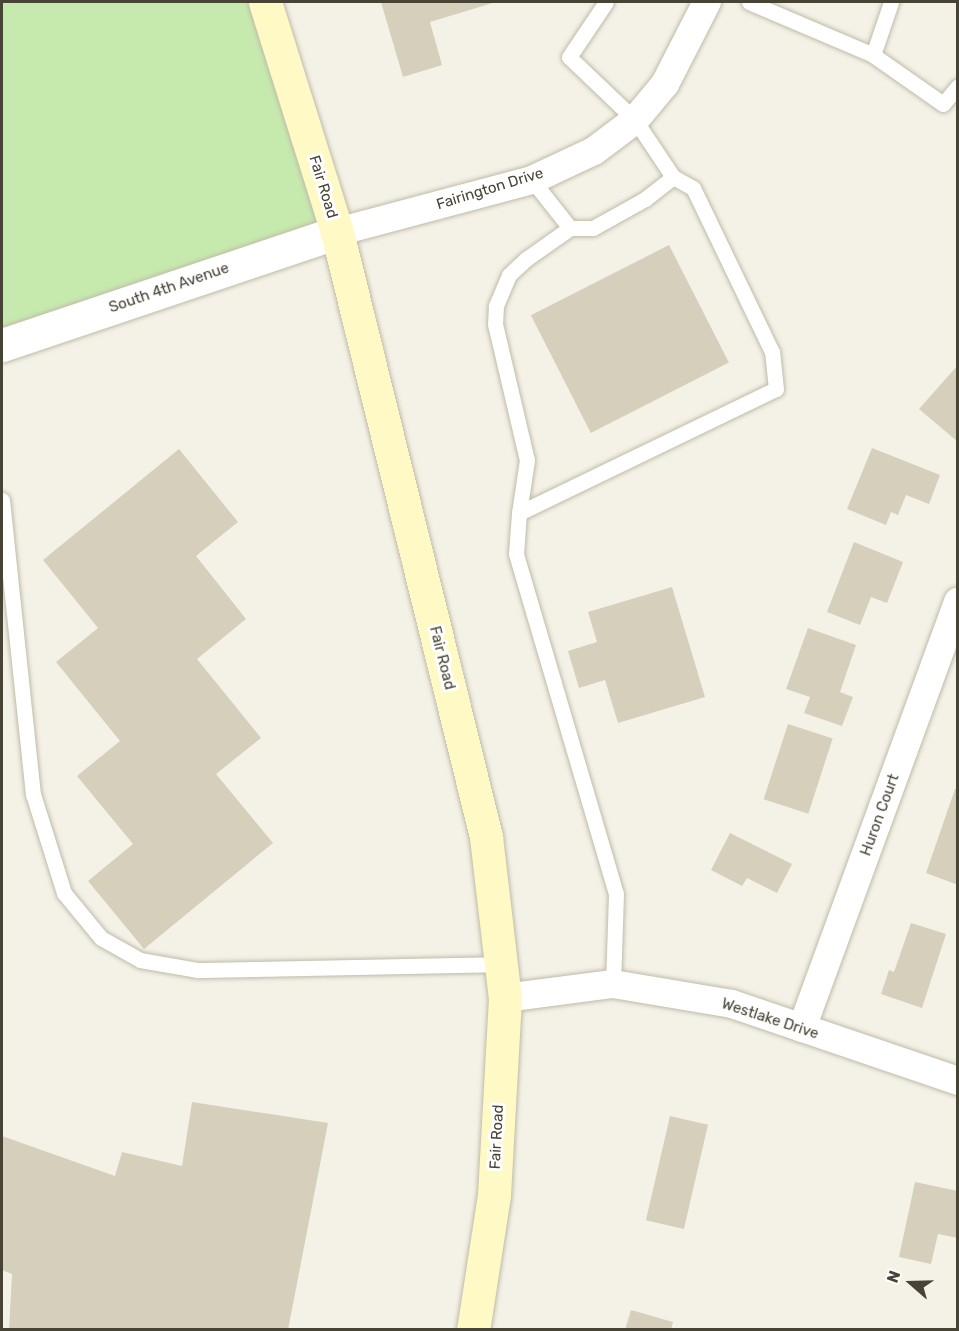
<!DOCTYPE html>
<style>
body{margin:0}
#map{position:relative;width:959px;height:1331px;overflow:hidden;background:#f4f2e7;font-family:Rubik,sans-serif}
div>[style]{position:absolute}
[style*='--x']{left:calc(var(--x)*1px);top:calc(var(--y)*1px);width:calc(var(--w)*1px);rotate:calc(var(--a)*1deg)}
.green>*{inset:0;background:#c6eaae}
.building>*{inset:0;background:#d6cfbb;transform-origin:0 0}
.roads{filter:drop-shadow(0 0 2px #c0bba9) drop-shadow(0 0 2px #c0bba9)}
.service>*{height:15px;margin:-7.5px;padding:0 7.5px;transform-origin:7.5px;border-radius:7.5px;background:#fff}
.minor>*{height:28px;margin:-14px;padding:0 14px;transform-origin:14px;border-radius:14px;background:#fff}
.tertiary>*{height:33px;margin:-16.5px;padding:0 16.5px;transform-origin:16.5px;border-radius:16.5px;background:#fff}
.secondary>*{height:33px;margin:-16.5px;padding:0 16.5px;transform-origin:16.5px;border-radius:16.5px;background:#fff9c5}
span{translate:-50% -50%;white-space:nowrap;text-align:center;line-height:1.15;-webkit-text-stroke:6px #fff;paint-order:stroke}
.street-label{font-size:15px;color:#474335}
.frame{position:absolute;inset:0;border:3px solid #474335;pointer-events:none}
.north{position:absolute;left:881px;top:1253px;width:60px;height:60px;-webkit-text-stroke:4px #fff;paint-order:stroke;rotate:290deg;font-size:16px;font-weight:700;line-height:24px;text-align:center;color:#474335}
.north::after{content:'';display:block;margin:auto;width:21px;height:27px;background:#474335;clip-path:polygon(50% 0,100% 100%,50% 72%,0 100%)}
</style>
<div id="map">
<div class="green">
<i style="clip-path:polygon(2px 2px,265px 2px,337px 232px,2px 345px)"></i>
</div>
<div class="building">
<i style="clip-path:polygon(381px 2px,496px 2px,430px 22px,442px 65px,403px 77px)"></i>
<i style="left:669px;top:245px;width:132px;height:155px;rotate:63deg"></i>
<i style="clip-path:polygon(958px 365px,958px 442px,919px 409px)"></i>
<i style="clip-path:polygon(872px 448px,940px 475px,929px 504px,906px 495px,898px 515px,891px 512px,886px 525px,847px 509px)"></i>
<i style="clip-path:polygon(179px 449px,238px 522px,196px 556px,246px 619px,197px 659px,261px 738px,216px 774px,273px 843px,144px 949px,88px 881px,133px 844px,77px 776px,120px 741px,56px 662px,98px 628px,43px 560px)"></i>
<i style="clip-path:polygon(854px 542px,903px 562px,887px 603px,871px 597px,860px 625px,827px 612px)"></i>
<i style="clip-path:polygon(672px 587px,705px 697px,618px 723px,605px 680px,579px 688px,568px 651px,597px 642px,588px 612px)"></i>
<i style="clip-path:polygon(808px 628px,856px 645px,840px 692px,853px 697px,842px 726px,804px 713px,810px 697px,786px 689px)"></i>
<i style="left:788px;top:724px;width:47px;height:79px;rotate:18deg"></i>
<i style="clip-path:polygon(955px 789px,958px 789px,958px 885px,926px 873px)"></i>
<i style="clip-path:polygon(730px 833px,792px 864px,777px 893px,747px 878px,742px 886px,711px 870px)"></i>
<i style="clip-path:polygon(911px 923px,946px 934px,922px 1008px,881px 994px,889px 970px,894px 972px)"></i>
<i style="clip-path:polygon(192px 1102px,328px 1123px,288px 1330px,9px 1330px,12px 1274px,2px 1270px,2px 1136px,115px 1176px,122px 1152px,182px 1166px)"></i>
<i style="left:670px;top:1116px;width:39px;height:107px;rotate:13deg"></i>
<i style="clip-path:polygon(915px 1182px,958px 1191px,958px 1238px,938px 1234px,931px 1264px,899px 1257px)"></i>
<i style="clip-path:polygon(631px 1310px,673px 1322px,671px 1330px,625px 1330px)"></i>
</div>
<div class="roads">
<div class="service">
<i style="--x:749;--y:2;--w:135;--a:23.1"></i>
<i style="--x:873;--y:55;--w:56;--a:-71.2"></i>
<i style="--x:873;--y:55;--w:85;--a:35"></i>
<i style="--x:943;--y:104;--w:23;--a:-50"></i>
<i style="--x:532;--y:180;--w:61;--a:51.6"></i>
<i style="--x:570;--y:228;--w:23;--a:0"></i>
<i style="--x:593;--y:228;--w:60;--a:-29.1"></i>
<i style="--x:645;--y:199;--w:36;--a:-38"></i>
<i style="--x:673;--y:177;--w:69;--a:-123.7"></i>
<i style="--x:635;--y:120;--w:91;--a:-136.3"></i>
<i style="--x:569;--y:57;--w:66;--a:-56.1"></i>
<i style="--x:570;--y:228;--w:54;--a:144.8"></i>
<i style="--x:526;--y:259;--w:23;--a:137"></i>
<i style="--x:509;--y:275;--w:34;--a:113"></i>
<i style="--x:496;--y:306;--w:18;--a:93"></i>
<i style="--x:495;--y:324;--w:140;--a:76.8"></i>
<i style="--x:527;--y:460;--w:54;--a:98.6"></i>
<i style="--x:519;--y:513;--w:41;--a:94.2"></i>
<i style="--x:516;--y:554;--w:354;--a:73.6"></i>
<i style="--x:616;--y:894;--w:90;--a:91.9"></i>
<i style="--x:2;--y:500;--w:296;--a:84"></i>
<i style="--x:33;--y:794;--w:104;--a:72.6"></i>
<i style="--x:64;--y:893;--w:58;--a:50.6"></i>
<i style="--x:101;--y:938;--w:45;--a:29.4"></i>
<i style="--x:140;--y:960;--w:59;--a:9.8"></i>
<i style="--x:198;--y:970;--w:302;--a:-1.1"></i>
<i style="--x:519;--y:513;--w:285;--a:-25.8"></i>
<i style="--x:776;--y:389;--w:37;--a:-96"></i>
<i style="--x:772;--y:352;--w:182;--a:-115.7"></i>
<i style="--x:693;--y:188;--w:23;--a:-151"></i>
</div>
<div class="minor">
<i style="--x:337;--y:232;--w:202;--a:-14.9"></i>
<i style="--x:532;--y:180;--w:68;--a:-25.1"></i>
<i style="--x:594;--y:151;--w:51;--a:-37.1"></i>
<i style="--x:635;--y:120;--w:47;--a:-50.2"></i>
<i style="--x:665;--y:84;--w:92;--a:-62.9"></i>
<i style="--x:505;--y:998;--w:109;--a:-7.4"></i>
<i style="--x:613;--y:984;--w:121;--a:9.5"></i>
<i style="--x:732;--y:1004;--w:239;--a:18.8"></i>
<i style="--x:802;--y:1028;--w:454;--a:-69.9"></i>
</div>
<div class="tertiary">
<i style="--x:2;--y:345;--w:354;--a:-18.6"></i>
</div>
<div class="secondary">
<i style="--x:265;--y:2;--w:241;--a:72.6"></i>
<i style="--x:337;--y:232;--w:623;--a:76.16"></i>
<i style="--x:486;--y:837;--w:162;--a:83.3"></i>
<i style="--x:505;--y:998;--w:197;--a:93.2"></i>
<i style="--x:494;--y:1195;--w:137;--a:98.8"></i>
</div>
</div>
<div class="street-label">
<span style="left:323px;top:187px;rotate:73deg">Fair Road</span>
<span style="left:490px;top:189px;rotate:-17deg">Fairington Drive</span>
<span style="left:169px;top:288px;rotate:-19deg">South 4th Avenue</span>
<span style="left:442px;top:658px;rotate:76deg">Fair Road</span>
<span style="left:880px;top:815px;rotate:-70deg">Huron Court</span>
<span style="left:770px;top:1019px;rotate:18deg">Westlake Drive</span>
<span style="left:497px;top:1137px;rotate:-87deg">Fair Road</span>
</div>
<div class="frame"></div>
<div class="north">N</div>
</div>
